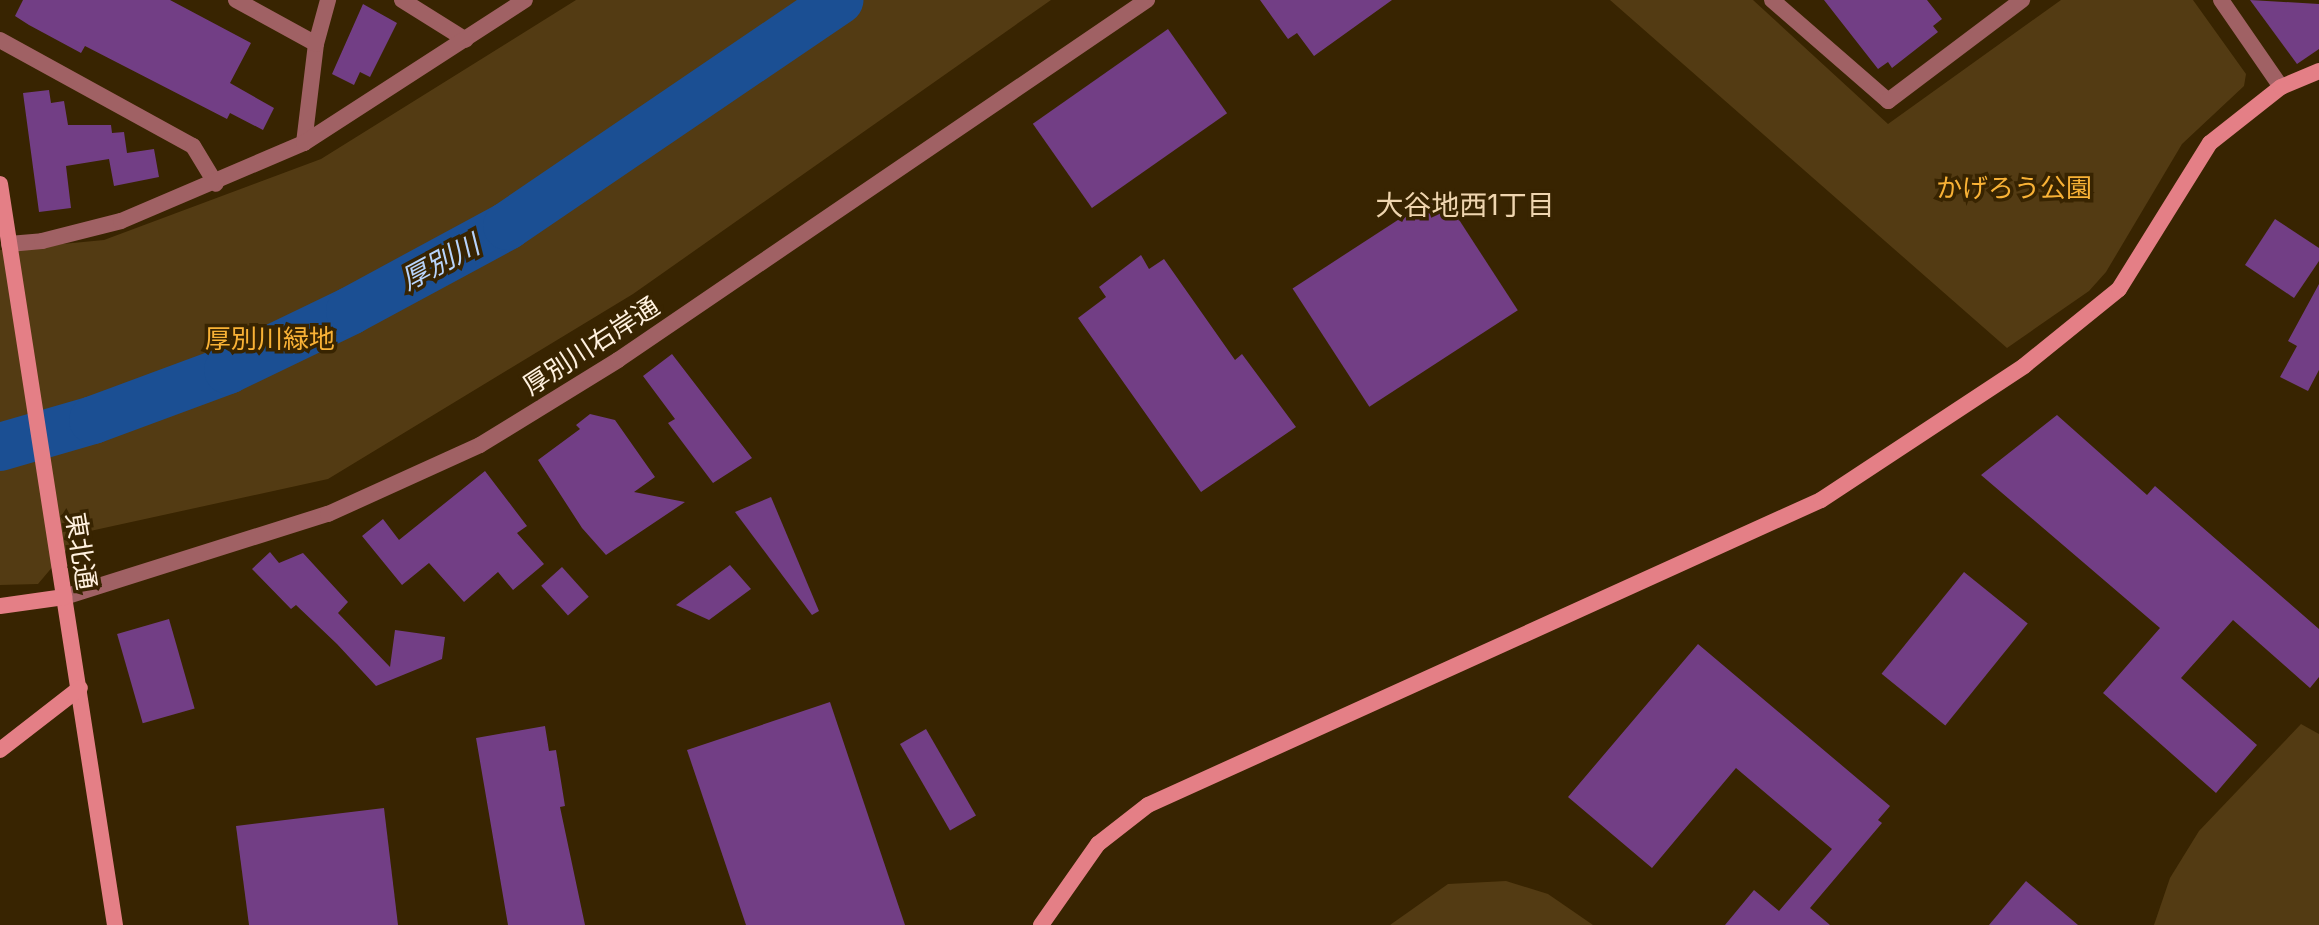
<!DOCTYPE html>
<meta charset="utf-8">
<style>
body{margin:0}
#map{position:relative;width:2319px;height:925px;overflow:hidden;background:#382401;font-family:Inter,"Noto Sans JP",sans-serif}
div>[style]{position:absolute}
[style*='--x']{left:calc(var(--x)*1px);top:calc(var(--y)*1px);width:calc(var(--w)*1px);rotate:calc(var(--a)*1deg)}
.green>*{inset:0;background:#533b13}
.river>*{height:48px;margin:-24px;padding:0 24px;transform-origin:24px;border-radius:24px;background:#1b4f93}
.building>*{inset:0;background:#723e85;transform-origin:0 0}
.street>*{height:16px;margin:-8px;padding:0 8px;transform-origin:8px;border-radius:8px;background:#a06164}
.secondary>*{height:16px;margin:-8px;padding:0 8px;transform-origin:8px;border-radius:8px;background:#e47f86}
span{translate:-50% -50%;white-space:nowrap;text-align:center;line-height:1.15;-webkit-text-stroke:7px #382401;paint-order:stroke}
.park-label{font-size:26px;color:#f9b236}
.street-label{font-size:26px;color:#fff1df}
.neighbourhood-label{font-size:28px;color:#efd5af}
.water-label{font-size:28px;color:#b8d4fb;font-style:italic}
</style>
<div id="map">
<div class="green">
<i style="clip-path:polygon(576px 0,1051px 0,633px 294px,328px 479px,81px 533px,38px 584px,0 585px,0 250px,104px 240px,321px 159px)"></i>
<i style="clip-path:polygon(1610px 0,1753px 0,1888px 124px,2061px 0,2193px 0,2246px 74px,2244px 86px,2182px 144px,2106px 272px,2089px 291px,2007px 348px)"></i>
<i style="clip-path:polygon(2301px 724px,2319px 734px,2319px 925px,2154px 925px,2170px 878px,2199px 831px)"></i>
<i style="clip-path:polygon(1506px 881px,1548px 894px,1593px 925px,1390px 925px,1448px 884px)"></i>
</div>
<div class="river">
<i style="--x:0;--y:447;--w:97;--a:-16.2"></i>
<i style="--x:93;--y:420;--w:144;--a:-20.3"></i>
<i style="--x:228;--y:370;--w:136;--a:-25.8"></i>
<i style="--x:350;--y:311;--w:179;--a:-28.4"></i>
<i style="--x:507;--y:226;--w:402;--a:-34.2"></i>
</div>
<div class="building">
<i style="clip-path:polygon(23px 0,170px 0,251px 43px,230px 83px,274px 108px,263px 130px,230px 113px,227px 119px,85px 46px,81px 53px,29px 25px,15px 16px)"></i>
<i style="clip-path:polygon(1260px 0,1392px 0,1314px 56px,1297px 33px,1288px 39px)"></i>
<i style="clip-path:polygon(1824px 0,1927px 0,1942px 19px,1933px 26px,1938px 32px,1892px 68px,1888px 62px,1878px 69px)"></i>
<i style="clip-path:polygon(2250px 0,2319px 4px,2319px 49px,2297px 64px)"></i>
<i style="clip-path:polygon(363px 4px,397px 23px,370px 77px,360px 72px,354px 85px,332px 74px)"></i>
<i style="left:1168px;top:29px;width:103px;height:165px;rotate:55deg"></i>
<i style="clip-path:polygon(49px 90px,51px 103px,64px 101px,68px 125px,111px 125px,112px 133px,124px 132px,127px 153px,154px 149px,159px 177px,114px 186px,109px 159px,66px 166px,71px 208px,39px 212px,23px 93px)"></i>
<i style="left:1441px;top:192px;width:141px;height:177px;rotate:57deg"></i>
<i style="clip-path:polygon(2275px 219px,2319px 248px,2319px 261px,2294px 298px,2245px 265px)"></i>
<i style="clip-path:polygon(1141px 255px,1149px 269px,1164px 259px,1235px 360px,1242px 354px,1296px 427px,1201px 492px,1078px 318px,1106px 297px,1099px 287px)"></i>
<i style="clip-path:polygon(2319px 284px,2319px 370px,2308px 391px,2280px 377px,2297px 346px,2288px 341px)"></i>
<i style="clip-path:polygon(672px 354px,752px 458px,713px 483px,668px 423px,675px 419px,643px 376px)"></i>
<i style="clip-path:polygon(590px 414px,615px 420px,655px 477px,634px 492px,685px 502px,606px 555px,582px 528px,538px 460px,580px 429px,576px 425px)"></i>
<i style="clip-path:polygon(2057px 415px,2147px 495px,2155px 486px,2319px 629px,2319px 677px,2310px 688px,2233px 620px,2181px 678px,2257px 745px,2216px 793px,2103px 693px,2160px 628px,1981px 475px)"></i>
<i style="clip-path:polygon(485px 471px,527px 526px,517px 533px,544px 564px,513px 590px,498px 572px,464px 602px,429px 563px,402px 585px,362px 536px,383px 519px,399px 540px)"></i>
<i style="clip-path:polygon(771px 497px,819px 611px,812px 615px,735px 512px)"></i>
<i style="clip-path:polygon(270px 552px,279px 563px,303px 553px,348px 602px,338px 613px,390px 667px,395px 630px,445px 637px,442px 659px,376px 686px,337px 644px,296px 605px,291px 609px,252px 569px)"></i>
<i style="clip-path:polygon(730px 565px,751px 589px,709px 620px,676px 605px)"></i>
<i style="left:562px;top:567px;width:40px;height:28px;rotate:48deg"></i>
<i style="left:1964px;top:572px;width:82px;height:131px;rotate:39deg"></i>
<i style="left:169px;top:619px;width:93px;height:54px;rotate:74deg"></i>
<i style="clip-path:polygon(1698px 644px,1890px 806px,1878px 820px,1882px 823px,1810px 908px,1830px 925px,1725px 925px,1754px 890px,1779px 911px,1832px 849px,1736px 768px,1652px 868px,1568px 797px)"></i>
<i style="clip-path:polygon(830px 702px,905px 925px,746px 925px,687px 750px)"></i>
<i style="clip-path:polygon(545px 726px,549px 751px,556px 750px,565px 806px,560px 807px,585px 925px,508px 925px,476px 738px)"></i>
<i style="left:926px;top:729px;width:100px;height:30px;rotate:60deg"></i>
<i style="clip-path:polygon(384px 808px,398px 925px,249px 925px,236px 826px)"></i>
<i style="clip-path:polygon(2026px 881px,2078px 925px,1989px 925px)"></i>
</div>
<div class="street">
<i style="--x:236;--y:0;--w:91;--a:28.8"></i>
<i style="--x:402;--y:0;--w:75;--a:32"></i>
<i style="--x:1772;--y:0;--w:154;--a:41"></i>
<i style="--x:1888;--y:101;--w:168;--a:-37"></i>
<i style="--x:2221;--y:0;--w:106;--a:55.4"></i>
<i style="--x:0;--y:40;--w:220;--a:28.8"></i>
<i style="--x:193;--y:146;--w:44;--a:58.8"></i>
<i style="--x:304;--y:143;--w:100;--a:-83.1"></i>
<i style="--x:316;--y:44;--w:46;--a:-74.7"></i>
<i style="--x:9;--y:244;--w:33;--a:-5"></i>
<i style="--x:42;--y:241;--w:81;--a:-14.2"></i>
<i style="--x:121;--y:221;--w:199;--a:-23.1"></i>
<i style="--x:304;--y:143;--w:263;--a:-32.9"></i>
<i style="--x:64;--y:597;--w:277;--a:-17.5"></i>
<i style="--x:328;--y:514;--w:167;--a:-24.4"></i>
<i style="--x:480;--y:445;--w:162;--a:-31.6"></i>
<i style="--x:618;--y:360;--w:640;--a:-34.24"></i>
</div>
<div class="secondary">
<i style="--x:0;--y:184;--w:750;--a:81.18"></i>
<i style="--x:0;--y:606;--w:65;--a:-8"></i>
<i style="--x:0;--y:750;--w:101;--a:-37.8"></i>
<i style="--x:1041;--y:925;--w:99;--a:-54.9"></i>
<i style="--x:1098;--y:844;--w:63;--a:-38"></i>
<i style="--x:1148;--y:805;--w:739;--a:-24.38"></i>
<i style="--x:1821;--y:500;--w:243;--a:-33.4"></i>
<i style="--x:2024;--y:366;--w:122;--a:-39"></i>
<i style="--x:2119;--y:289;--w:172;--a:-58.1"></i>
<i style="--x:2210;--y:143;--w:90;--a:-38.3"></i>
<i style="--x:2281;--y:87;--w:41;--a:-22.8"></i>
</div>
<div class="park-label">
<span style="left:2014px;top:188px">かげろう公園</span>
<span style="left:270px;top:339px">厚別川緑地</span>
</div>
<div class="street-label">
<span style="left:591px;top:346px;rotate:-33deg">厚別川右岸通</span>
<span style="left:81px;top:551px;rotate:81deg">東北通</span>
</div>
<div class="neighbourhood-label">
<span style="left:1465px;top:205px">大谷地西1丁目</span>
</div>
<div class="water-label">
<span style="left:440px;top:262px;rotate:-28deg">厚別川</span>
</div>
</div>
